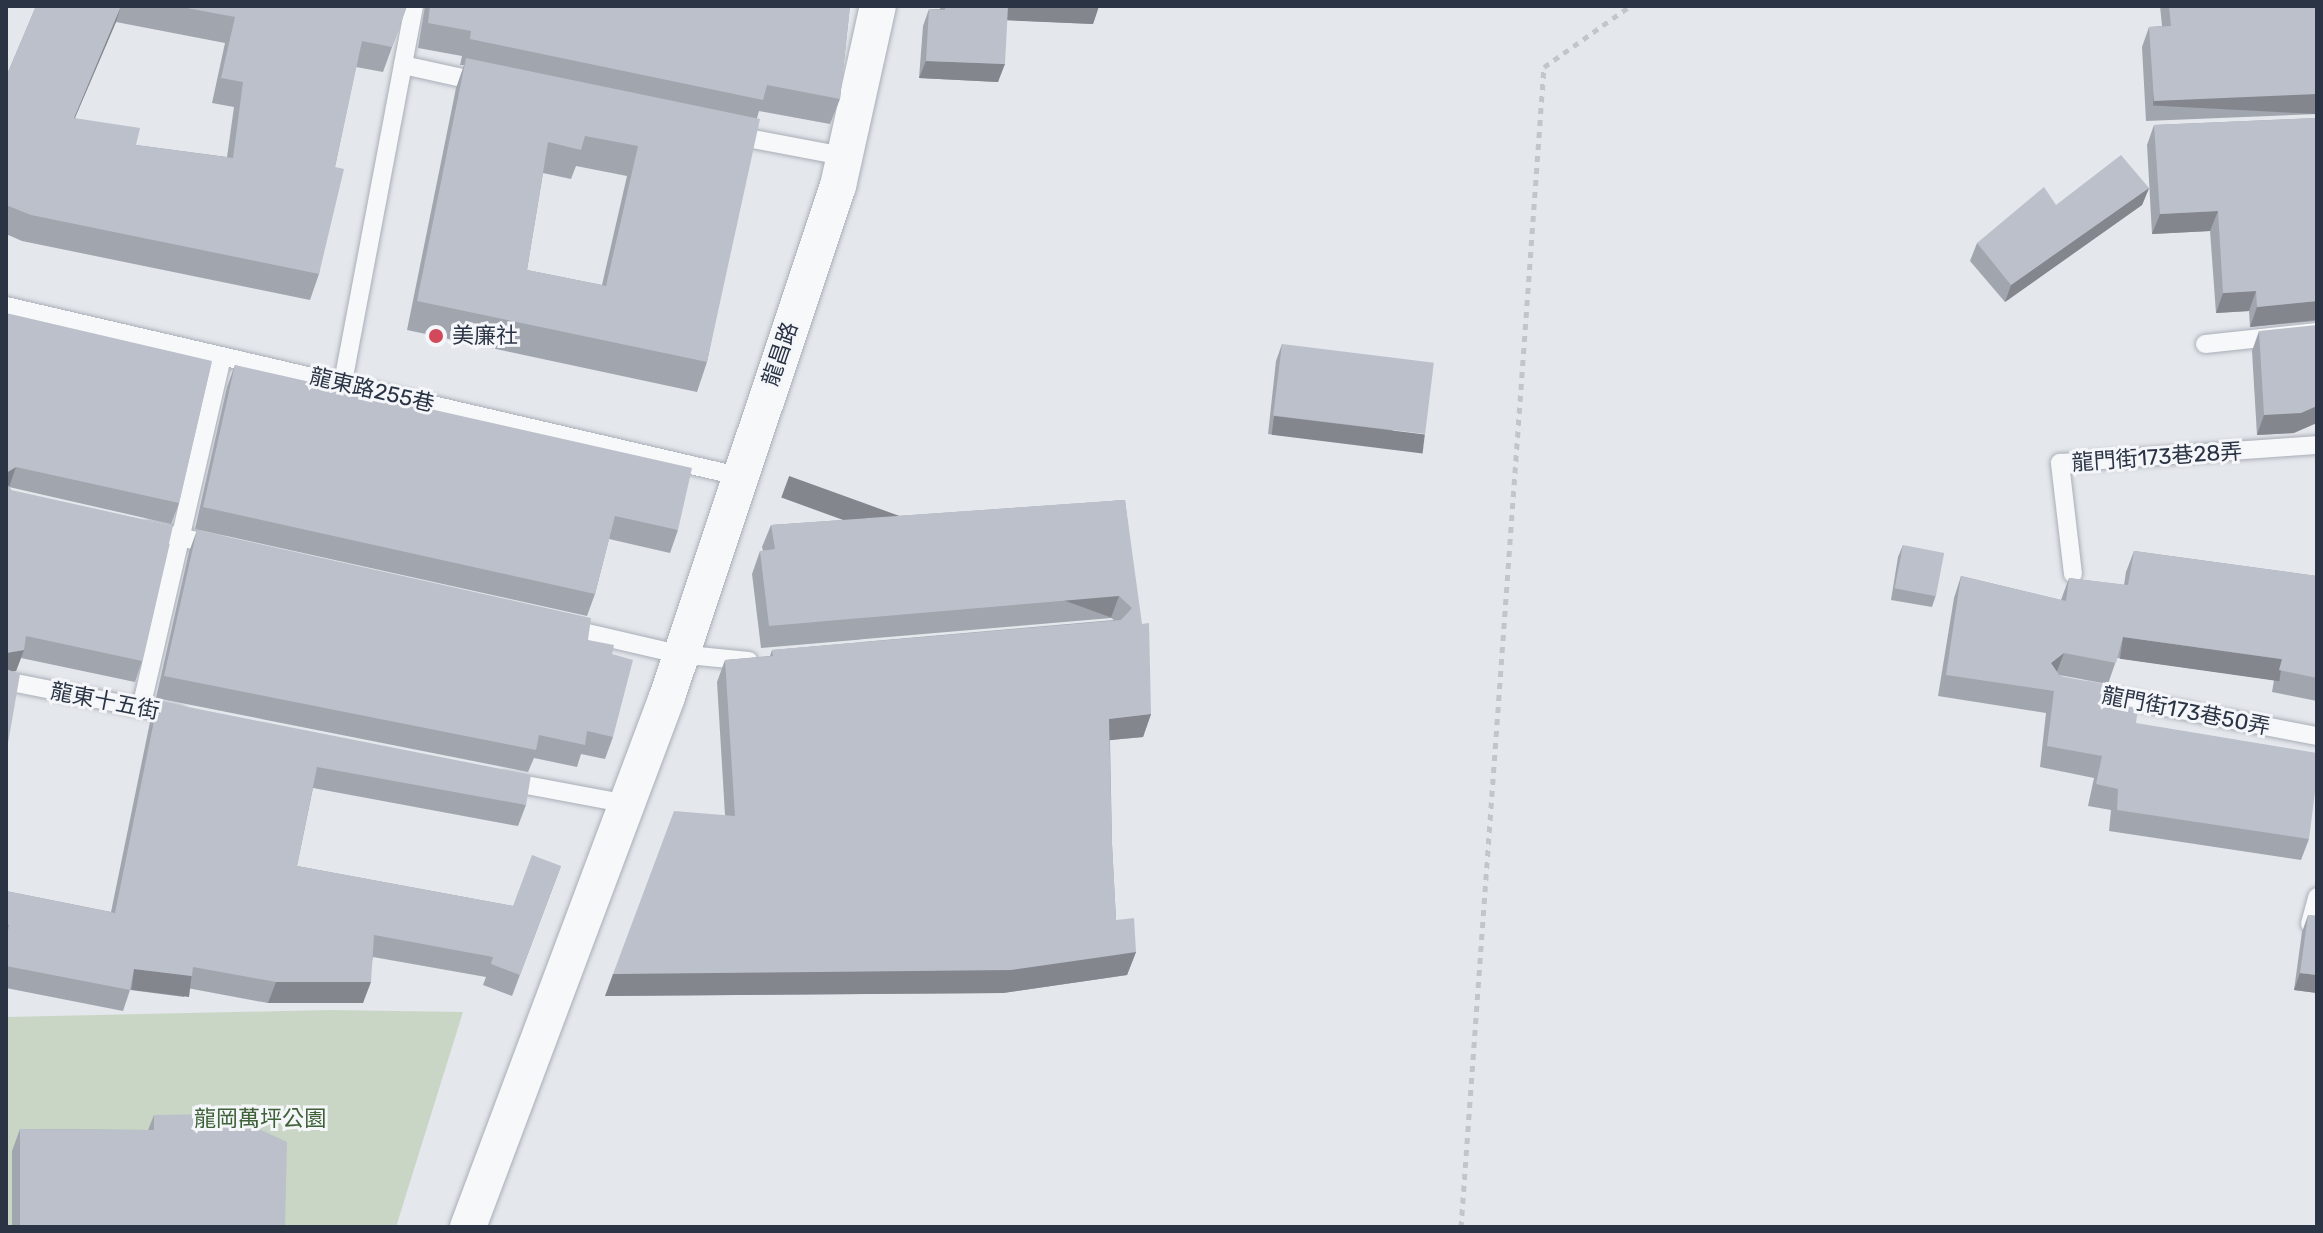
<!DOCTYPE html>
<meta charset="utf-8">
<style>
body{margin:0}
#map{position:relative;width:2323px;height:1233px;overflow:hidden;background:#e4e7ec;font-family:Rubik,"Noto Sans TC",sans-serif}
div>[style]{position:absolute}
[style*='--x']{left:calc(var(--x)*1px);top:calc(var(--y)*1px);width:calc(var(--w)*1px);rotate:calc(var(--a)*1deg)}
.green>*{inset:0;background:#c9d6c5}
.path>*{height:5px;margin-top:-2.5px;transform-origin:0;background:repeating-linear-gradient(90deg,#c2c5cb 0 6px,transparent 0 12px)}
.roads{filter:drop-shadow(0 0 2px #a9aeb7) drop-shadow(0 0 2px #a9aeb7)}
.service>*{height:18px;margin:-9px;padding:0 9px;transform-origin:9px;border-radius:9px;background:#f7f8fa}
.minor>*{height:36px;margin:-18px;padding:0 18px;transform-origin:18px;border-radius:18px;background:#f7f8fa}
.wall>*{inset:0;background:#a1a5ae}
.shaded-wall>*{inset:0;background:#83868d;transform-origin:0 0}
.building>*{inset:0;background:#bbc0ca;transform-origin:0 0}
.dots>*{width:22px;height:22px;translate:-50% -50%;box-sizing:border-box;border:4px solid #f4f6f9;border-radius:50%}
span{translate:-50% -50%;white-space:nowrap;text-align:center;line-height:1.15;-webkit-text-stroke:6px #f4f6f9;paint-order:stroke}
.poi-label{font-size:22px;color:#2b3445}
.left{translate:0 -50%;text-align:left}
.street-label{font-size:22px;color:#2b3445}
.park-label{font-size:22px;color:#3f6138}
.frame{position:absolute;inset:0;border:8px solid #2b3445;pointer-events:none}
</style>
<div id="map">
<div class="green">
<i style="clip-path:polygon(330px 1010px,463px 1012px,396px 1227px,6px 1227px,6px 1017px)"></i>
</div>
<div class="path">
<i style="--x:1461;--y:1227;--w:1163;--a:-85.91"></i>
<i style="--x:1544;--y:67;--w:105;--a:-35.3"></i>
</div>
<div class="roads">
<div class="service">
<i style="--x:403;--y:65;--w:79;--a:12.4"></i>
<i style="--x:732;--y:135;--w:118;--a:10.7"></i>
<i style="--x:6;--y:306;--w:751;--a:13.07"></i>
<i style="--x:2205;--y:344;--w:113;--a:-6.1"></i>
<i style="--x:343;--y:382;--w:383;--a:-79.3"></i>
<i style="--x:150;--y:530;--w:70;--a:13.2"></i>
<i style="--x:2073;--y:574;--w:112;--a:-96.7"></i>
<i style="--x:2060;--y:463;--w:258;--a:-4"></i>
<i style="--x:566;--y:628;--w:115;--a:13.1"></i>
<i style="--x:678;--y:654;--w:71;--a:5.6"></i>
<i style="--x:6;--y:681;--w:175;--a:11.2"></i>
<i style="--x:2088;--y:692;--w:233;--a:10.9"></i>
<i style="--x:141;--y:708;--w:360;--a:-77"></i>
<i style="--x:505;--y:781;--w:125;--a:10.6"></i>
<i style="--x:2310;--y:924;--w:28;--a:-75"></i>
</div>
<div class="minor">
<i style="--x:468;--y:1227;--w:566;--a:-69.42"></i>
<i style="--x:667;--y:697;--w:539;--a:-71.5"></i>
<i style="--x:838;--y:186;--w:184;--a:-77.5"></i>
</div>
</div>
<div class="wall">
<i style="clip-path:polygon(evenodd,36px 6px,407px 6px,383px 72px,356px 67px,335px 167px,319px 274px,310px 300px,22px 241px,6px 234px,6px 77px,36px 6px,116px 22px,225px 43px,212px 103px,234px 107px,227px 157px,136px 145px,75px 118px,116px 22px)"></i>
<i style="clip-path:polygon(evenodd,425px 6px,850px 6px,840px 99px,830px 124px,759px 111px,757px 118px,707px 362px,697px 392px,407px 330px,456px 88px,464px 65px,460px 65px,462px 56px,418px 48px,425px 6px,576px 166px,627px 176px,602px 285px,527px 270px,543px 173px,571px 179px,576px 166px)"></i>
<i style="clip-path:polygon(940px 6px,1099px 6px,1093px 24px,1007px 20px,998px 82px,919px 78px,923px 26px,929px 9px,940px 9px)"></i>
<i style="clip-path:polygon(2160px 6px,2317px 6px,2317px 114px,2146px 121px,2142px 47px,2149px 27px,2162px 26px)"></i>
<i style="clip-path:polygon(2317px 118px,2317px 321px,2250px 327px,2249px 311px,2216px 313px,2210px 231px,2152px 234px,2147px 145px,2154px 125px)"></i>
<i style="clip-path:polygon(2149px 188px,2142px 205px,2005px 302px,1970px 261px,1977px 243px)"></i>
<i style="clip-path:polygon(6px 313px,179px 503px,171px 524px,9px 487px,142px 661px,135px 682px,21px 658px,16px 671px,13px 671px,6px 755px)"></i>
<i style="clip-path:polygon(2259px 331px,2294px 433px,2257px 435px,2252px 351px)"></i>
<i style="clip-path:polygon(1282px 344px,1419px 451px,1268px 434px,1276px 361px)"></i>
<i style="clip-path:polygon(235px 365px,678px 530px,670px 553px,609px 539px,595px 594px,587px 616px,195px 529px,227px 387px)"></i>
<i style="clip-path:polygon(1125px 500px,1151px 714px,1143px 737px,1110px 740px,1112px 844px,1116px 920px,1136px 952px,1127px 975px,1003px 993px,605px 996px,725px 815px,717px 682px,725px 660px,770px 656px,772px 650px,1114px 620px,1111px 618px,761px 648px,752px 574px,760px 551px,763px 551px,762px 547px,771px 525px)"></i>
<i style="clip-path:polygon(197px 530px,588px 640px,612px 654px,613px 737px,605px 759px,581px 754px,577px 767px,534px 758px,528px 772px,156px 698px,189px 552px)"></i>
<i style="clip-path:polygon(1903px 545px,1936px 595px,1932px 607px,1891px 600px,1898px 557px)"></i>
<i style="clip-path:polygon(2134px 551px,2317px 576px,2317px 701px,2272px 692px,2274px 680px,2117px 658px,2108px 684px,2059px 675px,2110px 703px,2136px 723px,2309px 839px,2301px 860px,2109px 831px,2111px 810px,2088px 806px,2094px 778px,2040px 767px,2046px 713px,1938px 696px,1954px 598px,1961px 576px,2061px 600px,2069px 578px,2124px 585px,2126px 572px)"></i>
<i style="clip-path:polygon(158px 701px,526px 805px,518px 826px,313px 788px,297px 866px,513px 906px,561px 866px,512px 996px,483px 985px,486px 977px,373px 957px,363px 1003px,268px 1003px,187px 988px,184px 997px,130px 990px,123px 1011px,6px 988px,6px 891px,111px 912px,150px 722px)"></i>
<i style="clip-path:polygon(2308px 915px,2317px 916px,2317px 993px,2294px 990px,2302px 932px)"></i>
<i style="clip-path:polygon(154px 1115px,285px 1227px,12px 1227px,12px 1151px,20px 1129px,148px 1130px)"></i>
</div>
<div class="shaded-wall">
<i style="clip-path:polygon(121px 6px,116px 22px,64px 143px,74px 118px)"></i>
<i style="clip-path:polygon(1006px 6px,1099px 6px,1093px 24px,1001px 20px)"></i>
<i style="clip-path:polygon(926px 61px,1005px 64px,998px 82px,919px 78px)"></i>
<i style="left:2317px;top:94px;width:20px;height:163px;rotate:93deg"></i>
<i style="clip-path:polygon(2149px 188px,2142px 205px,2005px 302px,2011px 285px)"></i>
<i style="clip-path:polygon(2218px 211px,2210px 231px,2152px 234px,2160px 214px)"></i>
<i style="clip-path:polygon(2256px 291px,2249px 311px,2216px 313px,2223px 293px)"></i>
<i style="clip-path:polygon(2317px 301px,2316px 320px,2250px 327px,2257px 307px)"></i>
<i style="clip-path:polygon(2317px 406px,2317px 423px,2294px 433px,2257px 435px,2264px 415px)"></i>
<i style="left:1274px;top:416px;width:152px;height:19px;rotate:7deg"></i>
<i style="clip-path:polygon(16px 467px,9px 487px,6px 489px,6px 473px)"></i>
<i style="left:1119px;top:596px;width:23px;height:351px;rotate:110deg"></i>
<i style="left:2123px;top:637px;width:161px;height:22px;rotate:8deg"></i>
<i style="clip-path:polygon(24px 650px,16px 671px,6px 672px,6px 653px)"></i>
<i style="clip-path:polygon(2064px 653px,2056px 674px,2051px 663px)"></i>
<i style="clip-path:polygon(1151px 714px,1143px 737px,1101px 741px,1109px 719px)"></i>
<i style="clip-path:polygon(1136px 952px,1127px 975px,1003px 993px,605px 996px,613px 974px)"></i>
<i style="left:134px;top:969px;width:58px;height:21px;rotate:7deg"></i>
<i style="clip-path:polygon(2300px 973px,2317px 975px,2317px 993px,2294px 990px)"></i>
<i style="clip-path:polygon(276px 982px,371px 982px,363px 1003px,268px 1003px)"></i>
</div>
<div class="building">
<i style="clip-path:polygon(36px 6px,121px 6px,74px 118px,140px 128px,136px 145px,233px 158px,243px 82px,221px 78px,235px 17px,176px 6px,407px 6px,392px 47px,362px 41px,335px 167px,344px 169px,319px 274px,31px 215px,6px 205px,6px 77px)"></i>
<i style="clip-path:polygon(430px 6px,850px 6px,840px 99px,767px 85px,763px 100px,470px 39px,471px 31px,428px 23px)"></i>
<i style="clip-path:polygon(945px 6px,1008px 6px,1005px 64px,926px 61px,929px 9px,945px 10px)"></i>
<i style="clip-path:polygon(2169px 6px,2317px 6px,2317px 94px,2154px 101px,2149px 27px,2171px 26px)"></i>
<i style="clip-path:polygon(evenodd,466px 58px,760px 119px,707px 362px,417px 301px,466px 58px,585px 136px,638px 146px,606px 286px,527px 270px,548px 142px,581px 150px,585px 136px)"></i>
<i style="clip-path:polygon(2317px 118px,2317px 301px,2257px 307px,2256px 291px,2223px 293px,2218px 211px,2160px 214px,2154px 125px)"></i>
<i style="clip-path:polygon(2121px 155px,2149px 188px,2011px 285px,1977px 243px,2044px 187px,2056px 205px)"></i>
<i style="clip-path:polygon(6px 313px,212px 361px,179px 503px,16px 467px,6px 473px)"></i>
<i style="clip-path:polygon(2317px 325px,2317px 406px,2301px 413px,2264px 415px,2259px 331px)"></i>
<i style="left:1282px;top:344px;width:153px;height:72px;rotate:7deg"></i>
<i style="clip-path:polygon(235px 365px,692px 468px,678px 530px,615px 516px,595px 594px,203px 507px)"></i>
<i style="clip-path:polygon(6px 482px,11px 490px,173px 526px,142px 661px,26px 636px,24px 650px,6px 653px)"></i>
<i style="clip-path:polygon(1125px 500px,1142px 624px,1149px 623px,1151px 714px,1109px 719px,1112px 844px,1116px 920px,1134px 918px,1136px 952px,1011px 970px,613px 974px,674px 811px,735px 816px,725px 660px,773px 656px,772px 650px,1121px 620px,1132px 608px,1119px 596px,769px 626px,760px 551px,775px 549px,771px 525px)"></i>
<i style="clip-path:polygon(197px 530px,591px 618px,588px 640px,614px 645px,612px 654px,633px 660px,613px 737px,587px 731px,585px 745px,539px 735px,536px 750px,164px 676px)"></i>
<i style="left:1903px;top:545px;width:42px;height:44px;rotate:11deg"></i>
<i style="clip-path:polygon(2134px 551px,2317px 576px,2317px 678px,2279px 670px,2282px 659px,2123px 637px,2116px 663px,2064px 653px,2051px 663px,2060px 676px,2112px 686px,2110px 703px,2138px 708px,2136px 723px,2317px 753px,2317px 776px,2309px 839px,2117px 810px,2118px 789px,2096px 784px,2102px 756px,2047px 746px,2054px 691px,1946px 675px,1961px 576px,2066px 601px,2069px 578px,2128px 585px)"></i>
<i style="clip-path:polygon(6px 669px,20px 674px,6px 755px)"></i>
<i style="clip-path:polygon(158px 701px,531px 775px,526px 805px,317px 767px,297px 866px,513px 906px,532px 855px,561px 866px,520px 975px,491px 964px,493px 957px,374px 935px,371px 982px,276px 982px,193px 967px,192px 976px,134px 969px,130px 990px,6px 966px,6px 942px,9px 925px,6px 924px,6px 891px,115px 913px)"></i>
<i style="clip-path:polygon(2308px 915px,2317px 916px,2317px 975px,2300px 973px)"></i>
<i style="clip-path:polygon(226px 1114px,287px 1142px,285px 1227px,20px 1227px,20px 1129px,154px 1130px,154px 1115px)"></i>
</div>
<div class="dots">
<i style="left:436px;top:336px;background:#d1495b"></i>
</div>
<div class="poi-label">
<span class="left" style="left:452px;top:336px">美廉社</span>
</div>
<div class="street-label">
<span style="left:780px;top:354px;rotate:-71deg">龍昌路</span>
<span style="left:372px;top:390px;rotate:13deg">龍東路255巷</span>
<span style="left:2157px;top:457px;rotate:-4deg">龍門街173巷28弄</span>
<span style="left:105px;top:701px;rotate:11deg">龍東十五街</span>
<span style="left:2186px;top:711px;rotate:11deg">龍門街173巷50弄</span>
</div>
<div class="park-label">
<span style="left:260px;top:1119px">龍岡萬坪公園</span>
</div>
<div class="frame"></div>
</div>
